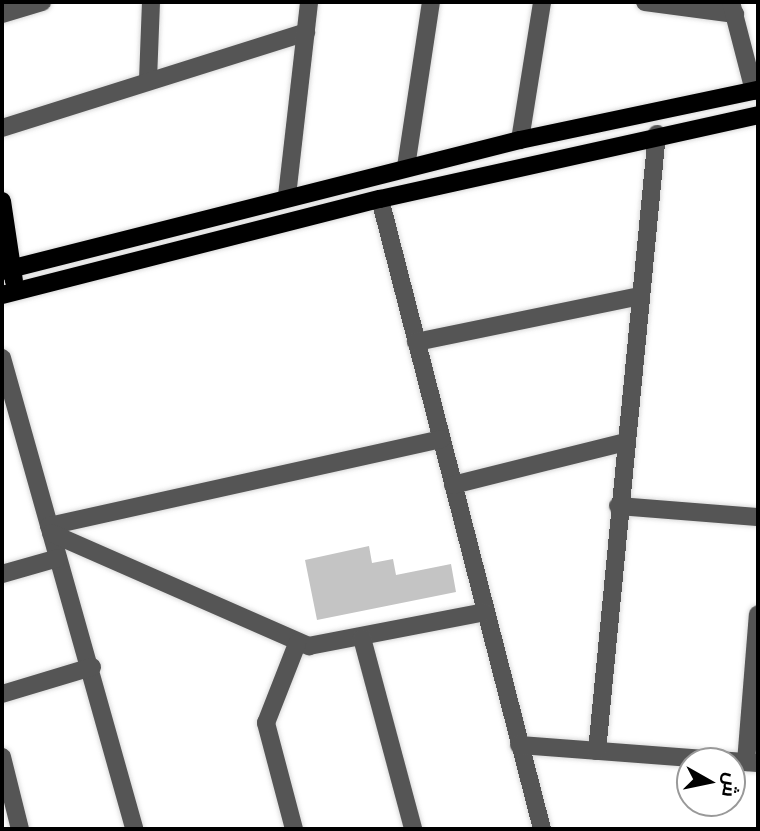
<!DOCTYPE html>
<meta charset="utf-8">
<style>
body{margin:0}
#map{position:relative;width:760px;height:831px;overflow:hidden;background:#fff;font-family:"Nunito Sans",Cairo,sans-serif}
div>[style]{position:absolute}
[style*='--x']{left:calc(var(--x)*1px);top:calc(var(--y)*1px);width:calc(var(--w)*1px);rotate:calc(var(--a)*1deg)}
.building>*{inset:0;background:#c4c4c4}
.roads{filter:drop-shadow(0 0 2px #dbdbdb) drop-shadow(0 0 2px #dbdbdb)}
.minor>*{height:18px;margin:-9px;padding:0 9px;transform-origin:9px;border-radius:9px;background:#555}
.major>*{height:18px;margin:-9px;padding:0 9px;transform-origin:9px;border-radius:9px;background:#000}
span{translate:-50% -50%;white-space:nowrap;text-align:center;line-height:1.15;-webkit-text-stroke:6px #fff;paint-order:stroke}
.frame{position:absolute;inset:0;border:4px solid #000;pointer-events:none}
.north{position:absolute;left:676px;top:747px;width:70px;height:70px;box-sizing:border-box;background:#fff;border:2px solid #999;border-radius:50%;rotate:99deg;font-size:19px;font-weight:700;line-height:28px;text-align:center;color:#000}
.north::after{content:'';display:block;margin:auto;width:24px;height:32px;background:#000;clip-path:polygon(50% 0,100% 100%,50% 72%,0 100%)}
</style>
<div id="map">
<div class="building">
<i style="clip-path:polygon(369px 546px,372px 563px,393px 559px,396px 575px,451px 564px,456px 592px,317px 620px,305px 560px)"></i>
</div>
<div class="roads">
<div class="minor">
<i style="--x:645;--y:2;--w:91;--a:7.6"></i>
<i style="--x:731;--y:2;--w:92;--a:75.5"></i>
<i style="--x:2;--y:14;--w:42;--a:-16.7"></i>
<i style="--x:148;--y:80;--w:78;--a:-87.8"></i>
<i style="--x:2;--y:128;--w:319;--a:-17.5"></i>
<i style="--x:520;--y:140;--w:140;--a:-80.9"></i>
<i style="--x:406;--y:167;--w:167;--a:-81.4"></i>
<i style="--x:287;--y:196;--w:195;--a:-83.5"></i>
<i style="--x:380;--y:199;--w:650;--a:75.58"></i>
<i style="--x:416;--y:342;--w:229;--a:-11.6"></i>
<i style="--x:2;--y:358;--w:489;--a:74.3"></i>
<i style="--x:453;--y:485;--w:177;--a:-14"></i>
<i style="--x:618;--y:506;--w:140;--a:4.5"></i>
<i style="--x:49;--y:526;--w:402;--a:-12.5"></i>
<i style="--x:51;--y:533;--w:282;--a:23.7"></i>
<i style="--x:309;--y:646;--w:179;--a:-10.9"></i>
<i style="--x:2;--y:574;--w:58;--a:-15.9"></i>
<i style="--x:362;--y:638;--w:198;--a:75"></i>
<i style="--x:2;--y:694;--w:94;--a:-16.7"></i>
<i style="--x:519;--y:745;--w:240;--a:4.3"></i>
<i style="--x:597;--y:751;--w:620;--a:-84.45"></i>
<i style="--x:2;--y:757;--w:74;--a:76"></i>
<i style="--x:746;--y:762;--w:148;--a:-85.4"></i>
<i style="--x:294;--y:829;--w:110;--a:-104.8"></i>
<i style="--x:266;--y:723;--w:85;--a:-68.6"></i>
</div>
<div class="major">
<i style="--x:2;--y:201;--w:81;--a:81.5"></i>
<i style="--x:2;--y:271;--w:534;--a:-14.19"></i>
<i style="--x:520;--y:140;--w:243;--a:-11.9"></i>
<i style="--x:2;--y:295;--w:390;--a:-14.3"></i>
<i style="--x:380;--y:199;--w:387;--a:-12.5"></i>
</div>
</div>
<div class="frame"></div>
<div class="north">ش</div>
</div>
